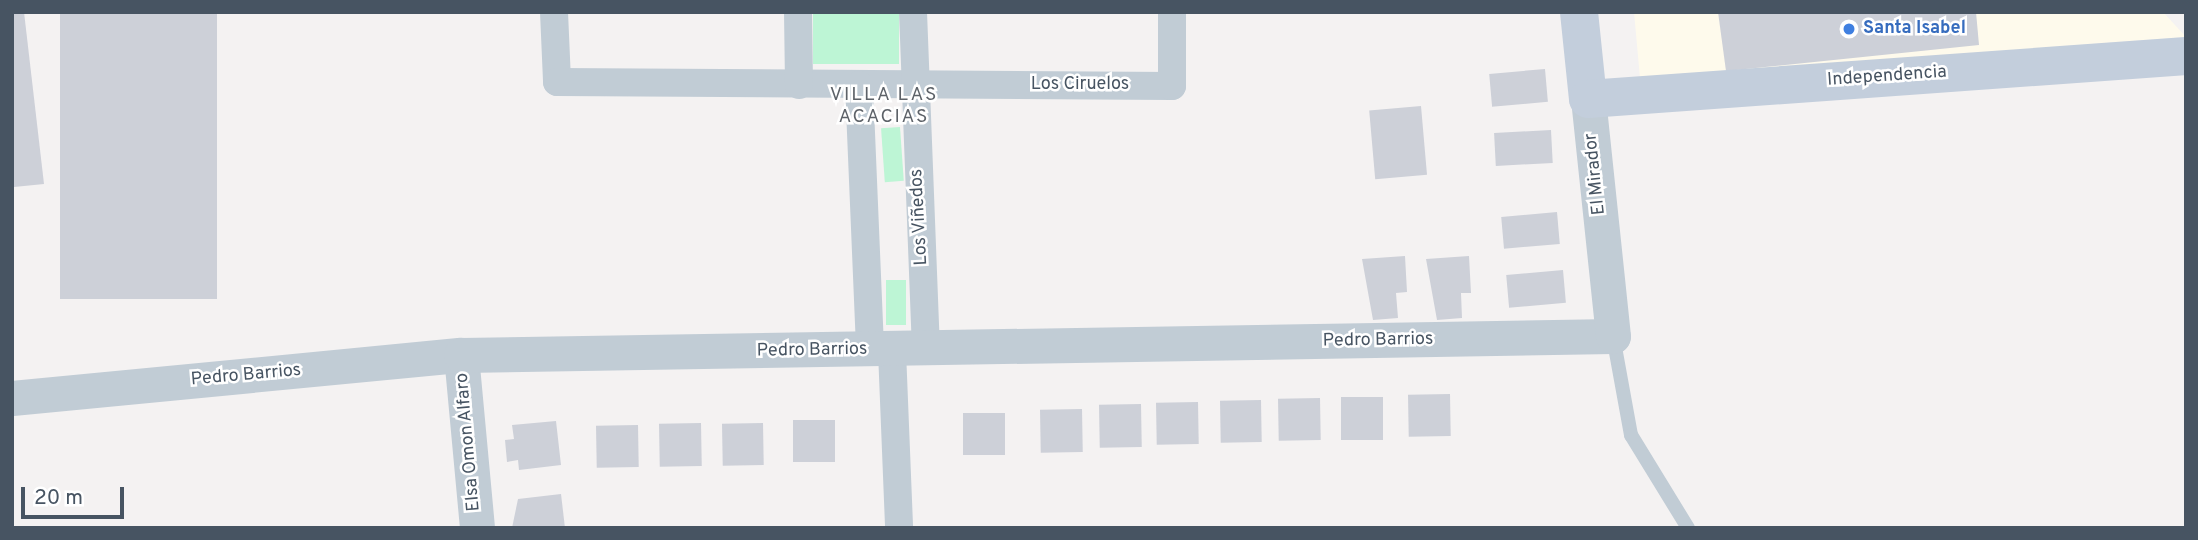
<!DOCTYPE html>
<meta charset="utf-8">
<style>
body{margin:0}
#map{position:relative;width:2198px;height:540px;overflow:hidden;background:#f4f2f2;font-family:Overpass,sans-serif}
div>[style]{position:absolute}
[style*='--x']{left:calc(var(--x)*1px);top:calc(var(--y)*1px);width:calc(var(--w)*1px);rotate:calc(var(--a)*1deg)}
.commercial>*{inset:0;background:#fefaec}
.green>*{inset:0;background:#bdf5d5;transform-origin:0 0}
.building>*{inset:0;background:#cdd0d8;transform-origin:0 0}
.service>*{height:14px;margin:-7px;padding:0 7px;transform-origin:7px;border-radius:7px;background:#c1ccd5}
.minor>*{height:28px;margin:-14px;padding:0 14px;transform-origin:14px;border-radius:14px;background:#c1ccd5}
.tertiary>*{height:35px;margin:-17.5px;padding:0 17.5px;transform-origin:17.5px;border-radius:17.5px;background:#c1ccd5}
.secondary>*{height:38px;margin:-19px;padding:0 19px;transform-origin:19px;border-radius:19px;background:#c3cedc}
.dots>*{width:19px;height:19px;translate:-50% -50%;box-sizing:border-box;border:4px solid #fff;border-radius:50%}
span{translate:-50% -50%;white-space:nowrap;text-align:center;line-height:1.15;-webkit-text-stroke:5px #fff;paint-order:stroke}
.shop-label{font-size:18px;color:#366cbe;font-weight:700}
.left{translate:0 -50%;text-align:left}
.street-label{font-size:18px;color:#475462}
.neighbourhood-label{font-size:19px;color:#5d6268;letter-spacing:2px}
.frame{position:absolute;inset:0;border:14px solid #475462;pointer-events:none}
.scale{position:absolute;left:21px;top:487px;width:103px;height:32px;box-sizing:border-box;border:4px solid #475462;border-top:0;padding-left:9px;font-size:21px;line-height:24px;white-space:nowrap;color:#475462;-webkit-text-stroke:5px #fff;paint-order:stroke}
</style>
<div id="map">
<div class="commercial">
<i style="clip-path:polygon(1634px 12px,2163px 12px,2186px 37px,1640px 78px)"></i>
</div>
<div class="green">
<i style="left:813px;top:12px;width:86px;height:52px"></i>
<i style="left:900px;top:127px;width:54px;height:19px;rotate:86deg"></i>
<i style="left:906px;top:280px;width:45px;height:20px;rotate:90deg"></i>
</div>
<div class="building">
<i style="clip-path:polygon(12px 12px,24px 12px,44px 184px,14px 187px)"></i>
<i style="left:60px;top:12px;width:157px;height:287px"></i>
<i style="clip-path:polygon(1718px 12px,1976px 12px,1979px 45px,1726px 71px)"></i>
<i style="left:1545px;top:69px;width:33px;height:56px;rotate:85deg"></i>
<i style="left:1421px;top:106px;width:69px;height:52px;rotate:85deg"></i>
<i style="left:1551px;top:130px;width:33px;height:57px;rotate:87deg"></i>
<i style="left:1557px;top:212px;width:32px;height:56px;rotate:85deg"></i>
<i style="clip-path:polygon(1405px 256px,1407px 292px,1396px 293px,1398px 318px,1373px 320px,1362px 259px)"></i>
<i style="clip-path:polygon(1469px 256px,1471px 293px,1461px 293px,1462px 318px,1437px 320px,1426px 259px)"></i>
<i style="left:1563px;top:270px;width:33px;height:57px;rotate:85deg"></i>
<i style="left:1450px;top:394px;width:42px;height:42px;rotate:89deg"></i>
<i style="left:1341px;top:397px;width:42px;height:43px"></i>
<i style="left:1320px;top:398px;width:42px;height:42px;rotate:89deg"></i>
<i style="left:1261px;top:400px;width:42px;height:41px;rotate:89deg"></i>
<i style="left:1198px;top:402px;width:42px;height:42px;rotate:89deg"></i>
<i style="left:1141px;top:404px;width:43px;height:42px;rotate:89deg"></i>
<i style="left:1082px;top:409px;width:43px;height:42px;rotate:89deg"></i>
<i style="left:963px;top:413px;width:42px;height:42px"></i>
<i style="left:793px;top:420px;width:42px;height:42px"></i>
<i style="clip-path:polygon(556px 421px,561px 465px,519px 470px,518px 460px,507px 462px,505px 440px,514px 439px,512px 425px)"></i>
<i style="left:701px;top:423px;width:43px;height:42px;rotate:89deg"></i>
<i style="left:763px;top:423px;width:42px;height:41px;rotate:89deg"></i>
<i style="left:638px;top:425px;width:42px;height:42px;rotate:89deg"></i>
<i style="clip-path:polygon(561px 494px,565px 528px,512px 528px,518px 499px)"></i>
</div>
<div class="service">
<i style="--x:1613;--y:336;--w:101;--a:79.7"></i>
<i style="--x:1631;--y:435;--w:109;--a:58.5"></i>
</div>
<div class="minor">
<i style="--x:554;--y:12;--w:70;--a:87.5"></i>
<i style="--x:557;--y:82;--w:615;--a:0.37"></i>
<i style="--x:1172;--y:86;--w:74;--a:-90"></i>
<i style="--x:798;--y:12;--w:73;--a:89.2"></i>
<i style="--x:913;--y:12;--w:339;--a:87.8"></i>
<i style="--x:859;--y:85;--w:266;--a:87.6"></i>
<i style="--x:892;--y:351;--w:177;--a:87.7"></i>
</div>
<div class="tertiary">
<i style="--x:461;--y:355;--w:174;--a:84.7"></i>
<i style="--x:12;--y:398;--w:451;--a:-5.5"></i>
<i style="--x:461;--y:355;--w:1152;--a:-0.94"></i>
<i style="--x:1613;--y:336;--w:238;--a:-96"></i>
</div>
<div class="secondary">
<i style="--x:1579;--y:12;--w:87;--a:84.1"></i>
<i style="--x:1588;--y:99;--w:600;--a:-4.11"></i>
</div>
<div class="dots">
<i style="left:1849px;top:29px;background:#3f7fe0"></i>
</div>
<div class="shop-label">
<span class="left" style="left:1863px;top:29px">Santa Isabel</span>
</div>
<div class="street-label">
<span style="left:1887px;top:77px;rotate:-4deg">Independencia</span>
<span style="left:1080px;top:85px">Los Ciruelos</span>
<span style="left:1596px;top:174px;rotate:-96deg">El Mirador</span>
<span style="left:920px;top:217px;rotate:-93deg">Los Viñedos</span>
<span style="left:1378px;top:341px;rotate:-1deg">Pedro Barrios</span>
<span style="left:812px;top:351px;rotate:-1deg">Pedro Barrios</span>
<span style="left:246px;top:376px;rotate:-5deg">Pedro Barrios</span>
<span style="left:469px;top:442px;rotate:-95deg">Elsa Omon Alfaro</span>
</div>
<div class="neighbourhood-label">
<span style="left:884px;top:107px">VILLA LAS<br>ACACIAS</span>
</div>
<div class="frame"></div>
<div class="scale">20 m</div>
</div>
